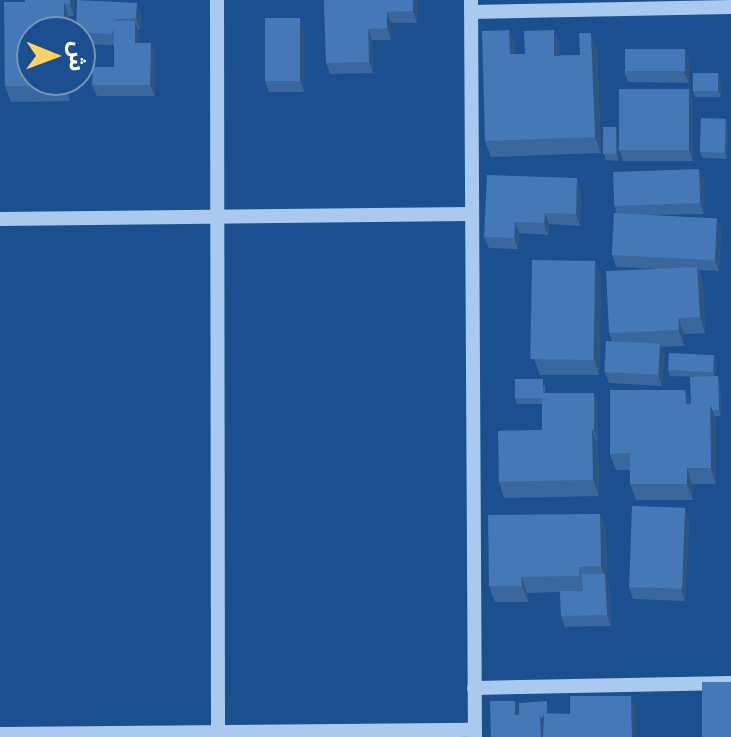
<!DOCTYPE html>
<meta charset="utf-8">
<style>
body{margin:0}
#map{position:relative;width:731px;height:737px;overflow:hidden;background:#1b4f8f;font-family:"PT Sans","Noto Sans Arabic",sans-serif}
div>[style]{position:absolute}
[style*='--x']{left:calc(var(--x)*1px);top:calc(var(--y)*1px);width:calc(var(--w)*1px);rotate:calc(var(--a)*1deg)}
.minor>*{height:14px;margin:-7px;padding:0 7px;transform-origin:7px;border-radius:7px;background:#a9c9ee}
.wall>*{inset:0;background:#3a679d}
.shaded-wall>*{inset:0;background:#305480}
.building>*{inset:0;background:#4478b7;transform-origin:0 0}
span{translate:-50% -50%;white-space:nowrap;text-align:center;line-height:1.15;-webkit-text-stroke:7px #1b4f8f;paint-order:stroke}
.north{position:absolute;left:16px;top:16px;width:80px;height:80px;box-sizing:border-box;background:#1b4f8f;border:2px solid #7695bc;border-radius:50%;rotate:91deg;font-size:22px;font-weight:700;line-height:32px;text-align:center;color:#fff}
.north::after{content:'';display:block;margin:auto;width:28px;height:36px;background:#ffd166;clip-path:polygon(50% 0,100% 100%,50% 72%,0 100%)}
</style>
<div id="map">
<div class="minor">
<i style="--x:217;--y:0;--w:736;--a:89.92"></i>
<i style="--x:471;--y:0;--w:737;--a:89.69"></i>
<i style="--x:471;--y:12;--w:260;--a:-1.1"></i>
<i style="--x:0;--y:219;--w:470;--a:-0.6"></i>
<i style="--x:474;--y:688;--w:257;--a:-1.1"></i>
<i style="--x:0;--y:734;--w:475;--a:-0.5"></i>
</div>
<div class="wall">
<i style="clip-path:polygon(74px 0,74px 16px,69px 16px,69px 18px,32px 80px,70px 80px,70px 101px,11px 102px,5px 86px,25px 2px)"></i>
<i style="clip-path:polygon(324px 0,417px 1px,417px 23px,391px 23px,391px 40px,372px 40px,373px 73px,330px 74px,326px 63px)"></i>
<i style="clip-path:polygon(141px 14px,140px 29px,138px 30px,139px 43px,155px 54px,155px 96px,97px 96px,92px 85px,114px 67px,114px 45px,80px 44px,80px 32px)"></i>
<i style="clip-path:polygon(300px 18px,304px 30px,304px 92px,269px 92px,265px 81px)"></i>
<i style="clip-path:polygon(509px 30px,515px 46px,515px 54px,525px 54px,554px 30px,560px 46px,560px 55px,580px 55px,597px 49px,601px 153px,491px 157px,485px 141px)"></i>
<i style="clip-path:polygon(685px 49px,689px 61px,689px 83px,628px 82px,624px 71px)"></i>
<i style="clip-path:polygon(718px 73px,720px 79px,721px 97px,695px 97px,693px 91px)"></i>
<i style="clip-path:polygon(689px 89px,693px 100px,693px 161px,623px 161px,619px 150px)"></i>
<i style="clip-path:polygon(728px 125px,727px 159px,702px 158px,700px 152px)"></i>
<i style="clip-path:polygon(616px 127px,619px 161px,606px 160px,604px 154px)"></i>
<i style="clip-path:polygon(704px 180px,704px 214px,647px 215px,721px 229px,719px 271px,699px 270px,703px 283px,705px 333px,684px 334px,684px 346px,661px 347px,664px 356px,662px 386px,609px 383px,605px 372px,612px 341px,609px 333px,660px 269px,616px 267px,612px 255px,617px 214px,614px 204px)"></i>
<i style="clip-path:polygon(581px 190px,580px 226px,549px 224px,548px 235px,519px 233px,518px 249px,489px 248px,484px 237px)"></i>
<i style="clip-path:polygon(595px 261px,601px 277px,599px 375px,540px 375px,534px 359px)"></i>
<i style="clip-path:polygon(714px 355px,716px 360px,715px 376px,720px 382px,721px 416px,715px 416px,716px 420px,716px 484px,692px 484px,693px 500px,636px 500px,630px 484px,630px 470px,616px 470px,610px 454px,685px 390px,691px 404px,695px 377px,670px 376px,668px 370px)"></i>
<i style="clip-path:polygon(545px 385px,545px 393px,598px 404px,598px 441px,596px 441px,598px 445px,599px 496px,504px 498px,499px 482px,542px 430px,542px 404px,517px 404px,515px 398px)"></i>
<i style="clip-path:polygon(685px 508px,689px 520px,685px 601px,633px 599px,629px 587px)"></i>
<i style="clip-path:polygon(600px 514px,606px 529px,607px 578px,609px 585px,611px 626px,565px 627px,561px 616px,560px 592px,527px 593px,528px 602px,495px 602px,489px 586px)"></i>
</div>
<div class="shaded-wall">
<i style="clip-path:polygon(70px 0,74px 0,74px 16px,70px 4px)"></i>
<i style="clip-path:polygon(413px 0,417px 0,417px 23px,413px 11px)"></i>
<i style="clip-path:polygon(64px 2px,69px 18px,70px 32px,64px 32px)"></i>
<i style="clip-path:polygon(137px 3px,141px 14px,140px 29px,136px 18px)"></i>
<i style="clip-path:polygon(387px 12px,391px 23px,391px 40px,387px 28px)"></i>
<i style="clip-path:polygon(300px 18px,304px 30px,304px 92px,300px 81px)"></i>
<i style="clip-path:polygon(135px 21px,139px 32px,139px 54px,135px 43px)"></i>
<i style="clip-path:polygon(368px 29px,372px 40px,373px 73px,369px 62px)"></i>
<i style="clip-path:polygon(509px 30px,515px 46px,516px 70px,510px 54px)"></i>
<i style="clip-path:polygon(554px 30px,560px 46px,560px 72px,554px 56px)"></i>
<i style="clip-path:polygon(591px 33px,597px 49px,601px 153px,595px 137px)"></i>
<i style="clip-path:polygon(151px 43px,155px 54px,155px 96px,150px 85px)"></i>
<i style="clip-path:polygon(685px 49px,689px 61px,689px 83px,684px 72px)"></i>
<i style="clip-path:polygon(718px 73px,720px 79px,721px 97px,718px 91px)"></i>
<i style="clip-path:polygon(65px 80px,70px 80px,70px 101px,65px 86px)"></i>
<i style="clip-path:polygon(689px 89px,693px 100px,693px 161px,689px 150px)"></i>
<i style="clip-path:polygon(726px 119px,728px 125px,727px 159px,725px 153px)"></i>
<i style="clip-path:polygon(616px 127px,618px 133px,619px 161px,617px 155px)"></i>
<i style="clip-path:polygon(699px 169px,704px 180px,704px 214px,700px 203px)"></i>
<i style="clip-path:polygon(577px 178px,581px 190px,580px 226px,576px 214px)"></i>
<i style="clip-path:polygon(545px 213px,549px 224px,548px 235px,544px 223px)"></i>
<i style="clip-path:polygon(717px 218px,721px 229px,719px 271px,715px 260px)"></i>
<i style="clip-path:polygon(515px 222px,519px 233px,518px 249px,514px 238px)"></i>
<i style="clip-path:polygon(595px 261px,601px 277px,599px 375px,594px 359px)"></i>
<i style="clip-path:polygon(697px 267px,703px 283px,705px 333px,700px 317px)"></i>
<i style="clip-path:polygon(678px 318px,684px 334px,684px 346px,679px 330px)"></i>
<i style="clip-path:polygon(660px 344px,664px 356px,662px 386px,658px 375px)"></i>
<i style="clip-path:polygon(714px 355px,716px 360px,715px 378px,713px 372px)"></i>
<i style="clip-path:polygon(718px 376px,720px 382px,721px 416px,719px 410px)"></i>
<i style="clip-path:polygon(685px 390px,691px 406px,686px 404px)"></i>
<i style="clip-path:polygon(594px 393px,598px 404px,598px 441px,594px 430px)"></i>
<i style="clip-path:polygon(710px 404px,716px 420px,716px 484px,711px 468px)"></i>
<i style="clip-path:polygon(592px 429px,598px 445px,599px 496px,593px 480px)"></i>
<i style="clip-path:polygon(687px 468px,692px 484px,693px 500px,687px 484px)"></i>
<i style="clip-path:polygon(685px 508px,689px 520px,685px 601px,681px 590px)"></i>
<i style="clip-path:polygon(600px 514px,606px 529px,607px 578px,609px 585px,611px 626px,607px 615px,605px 578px,601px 566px)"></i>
<i style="clip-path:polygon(521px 577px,527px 593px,528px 602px,522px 586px)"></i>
<i style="clip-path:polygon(631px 696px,635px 707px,636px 737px,632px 737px)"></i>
<i style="clip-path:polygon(515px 701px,519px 712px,519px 726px,515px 715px)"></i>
<i style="clip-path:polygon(540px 715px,545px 726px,545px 737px,541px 737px)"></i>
</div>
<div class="building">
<i style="clip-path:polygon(25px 0,70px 0,70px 4px,65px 4px,64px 2px,25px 2px)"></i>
<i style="clip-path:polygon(77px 0,137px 3px,136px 18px,113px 20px,135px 21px,135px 43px,151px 43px,150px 85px,92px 85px,93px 67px,114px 67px,114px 27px,112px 34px,76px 32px)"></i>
<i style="clip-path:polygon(324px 0,413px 0,413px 11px,387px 12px,387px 28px,368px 29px,369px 62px,326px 63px)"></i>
<i style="clip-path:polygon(4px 2px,64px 2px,64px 32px,32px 32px,32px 80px,65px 80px,65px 86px,5px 86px)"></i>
<i style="left:300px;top:18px;width:63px;height:35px;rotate:90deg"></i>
<i style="clip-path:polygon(509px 30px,510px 54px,525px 54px,524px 31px,554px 30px,554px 56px,580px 55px,579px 33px,591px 33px,595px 137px,485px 141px,482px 31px)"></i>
<i style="left:625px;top:49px;width:60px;height:22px"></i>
<i style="left:693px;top:73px;width:25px;height:18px"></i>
<i style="left:619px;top:89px;width:70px;height:61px"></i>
<i style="left:701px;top:118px;width:25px;height:34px;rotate:2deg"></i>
<i style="left:603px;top:127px;width:13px;height:27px"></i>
<i style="left:699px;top:169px;width:34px;height:86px;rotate:88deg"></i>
<i style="clip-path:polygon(487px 175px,577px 178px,576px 214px,545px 213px,544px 223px,515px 222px,514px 238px,484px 237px)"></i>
<i style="left:614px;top:213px;width:103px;height:42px;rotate:3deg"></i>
<i style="left:532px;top:260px;width:63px;height:99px;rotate:1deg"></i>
<i style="clip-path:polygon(697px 267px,700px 317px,678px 318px,679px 330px,609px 333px,606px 271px)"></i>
<i style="left:606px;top:341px;width:54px;height:31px;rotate:3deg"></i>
<i style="left:669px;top:353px;width:45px;height:17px;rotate:3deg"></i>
<i style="clip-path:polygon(718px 376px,719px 410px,712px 410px,710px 404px,691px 404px,690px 377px)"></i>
<i style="clip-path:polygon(515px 379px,543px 379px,543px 393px,542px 393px,542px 398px,515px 398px)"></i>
<i style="clip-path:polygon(610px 390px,685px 390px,686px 404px,710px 404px,711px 468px,687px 468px,687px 484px,630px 484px,630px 453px,610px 454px)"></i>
<i style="clip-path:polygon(542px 393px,594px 393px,594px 430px,592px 429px,542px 430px)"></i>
<i style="left:592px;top:429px;width:51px;height:94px;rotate:89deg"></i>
<i style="left:632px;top:506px;width:53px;height:81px;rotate:2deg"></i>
<i style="clip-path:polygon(600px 514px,601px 566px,579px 567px,579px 576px,521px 577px,522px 586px,489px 586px,488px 515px)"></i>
<i style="clip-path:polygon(582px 574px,605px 574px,607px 615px,561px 616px,560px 591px,583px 591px)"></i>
<i style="left:731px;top:682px;width:55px;height:29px;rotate:90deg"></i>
<i style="clip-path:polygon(570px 696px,631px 696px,632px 737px,543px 737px,544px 713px,570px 714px)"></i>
<i style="clip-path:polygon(490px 701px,515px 701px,515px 715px,540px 715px,541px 737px,491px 737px)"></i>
<i style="clip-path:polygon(547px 701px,547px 713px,544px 713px,543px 717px,541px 718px,540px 715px,519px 715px,519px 703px)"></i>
</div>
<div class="north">ش</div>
</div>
